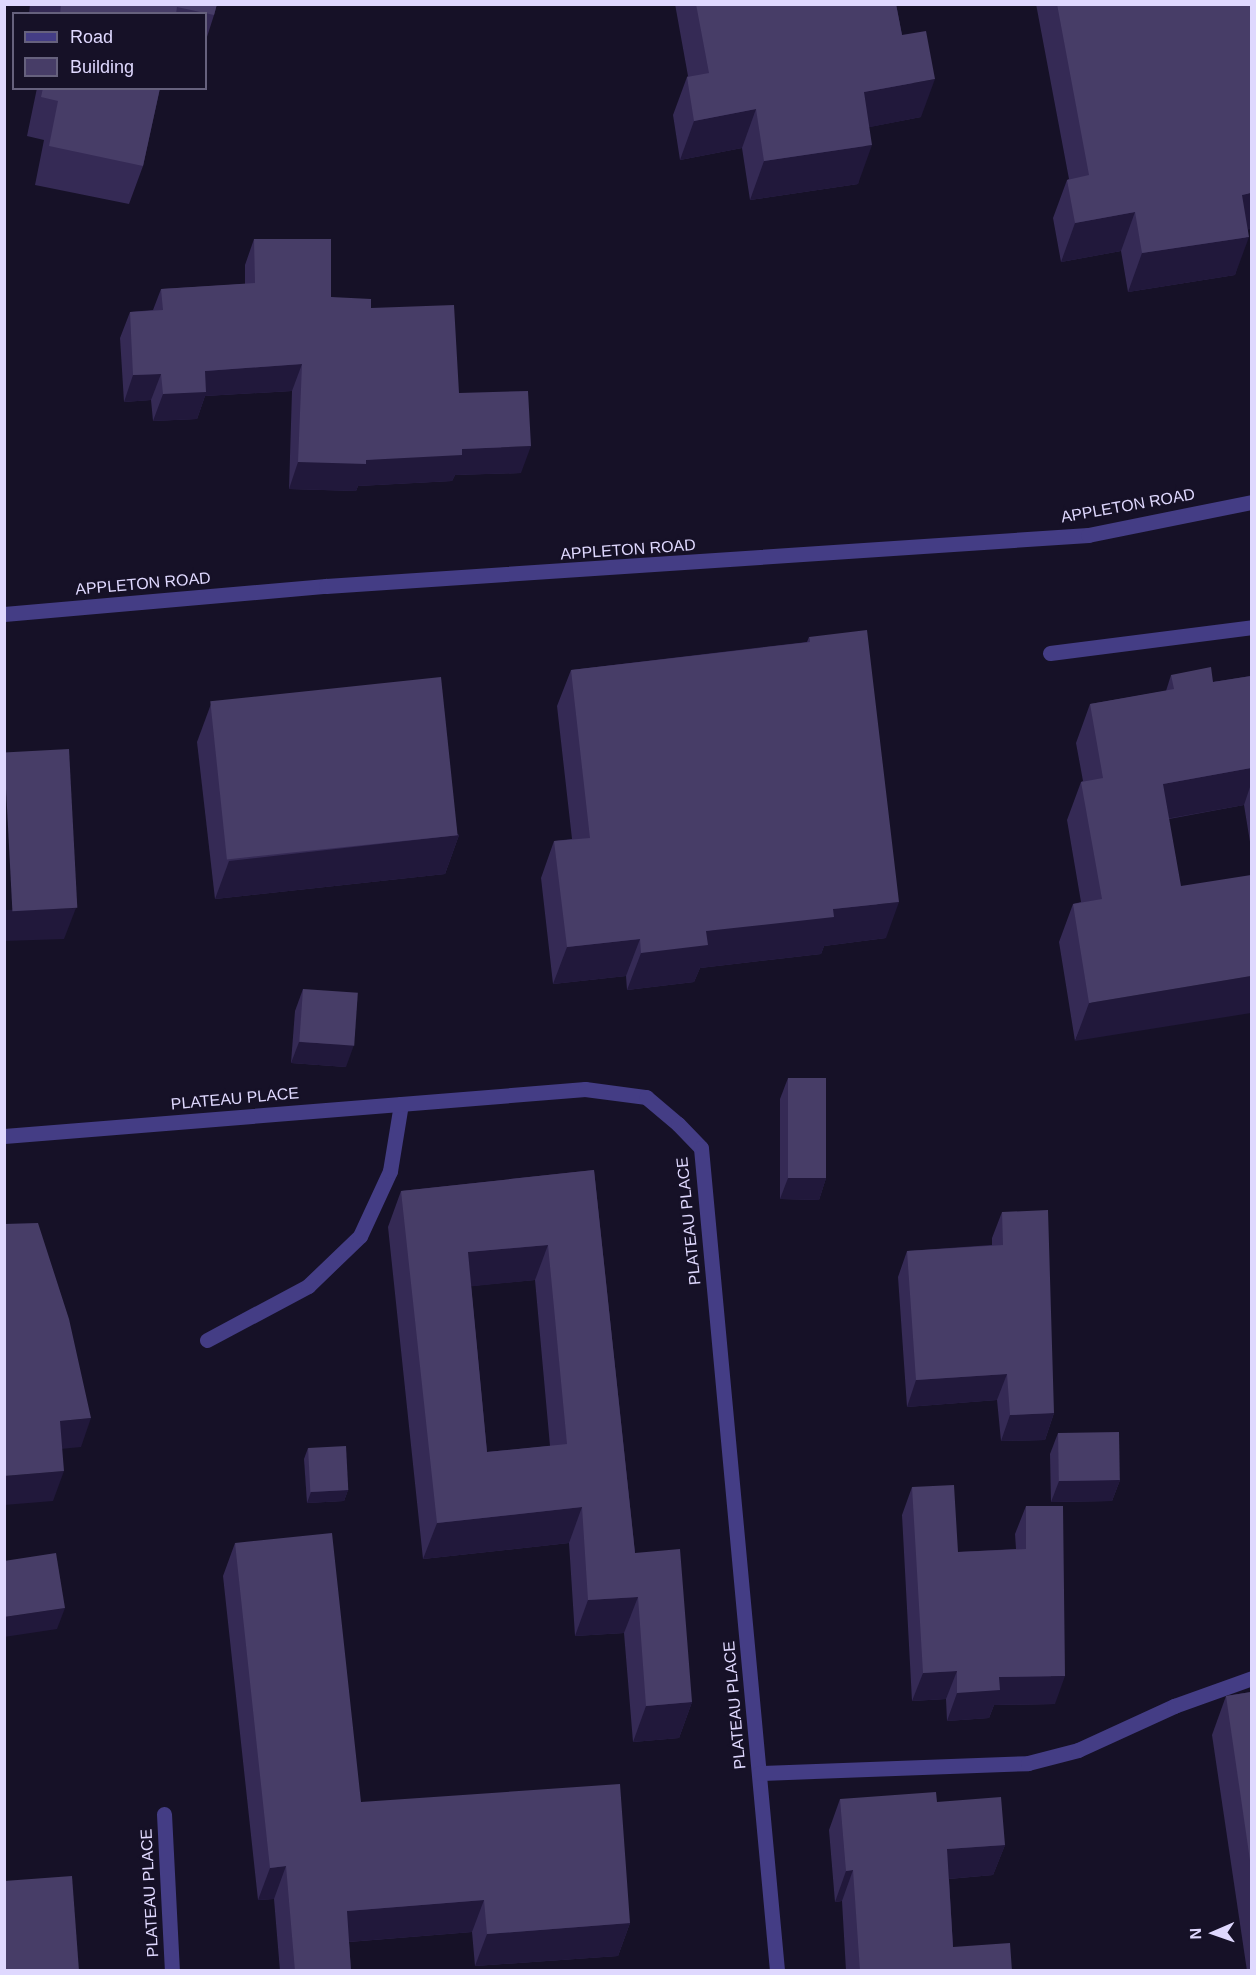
<!DOCTYPE html>
<style>
body{margin:0}
#map{position:relative;width:1256px;height:1975px;overflow:hidden;background:#161127;font-family:Helvetica,sans-serif}
div>[style]{position:absolute}
[style*='--x']{left:calc(var(--x)*1px);top:calc(var(--y)*1px);width:calc(var(--w)*1px);rotate:calc(var(--a)*1deg)}
.lane>*{height:15px;margin:-7.5px;padding:0 7.5px;transform-origin:7.5px;border-radius:7.5px;background:#443d85}
.street>*{height:15px;margin:-7.5px;padding:0 7.5px;transform-origin:7.5px;border-radius:7.5px;background:#443d85}
.wall>*{inset:0;background:#352a55}
.shaded-wall>*{inset:0;background:#21183b}
.building>*{inset:0;background:#473d67;transform-origin:0 0}
span{translate:-50% -50%;white-space:nowrap;text-align:center;line-height:1.15;-webkit-text-stroke:4.5px #161127;paint-order:stroke}
.street-label{font-size:16px;color:#dfd8fe}
.frame{position:absolute;inset:0;border:6px solid #dfd8fe;pointer-events:none}
.legend{position:absolute;left:12px;top:12px;width:195px;height:78px;box-sizing:border-box;background:#161127;border:2px solid #66617d;margin:0;padding:8px 10px;list-style:none;font-size:18px;color:#dfd8fe}
.legend li{display:flex;align-items:center;gap:12px;height:30px}
.legend b{width:30px;border:2px solid #66617d}
.north{position:absolute;left:1184px;top:1903px;width:60px;height:60px;-webkit-text-stroke:4px #161127;paint-order:stroke;rotate:268deg;font-size:16px;font-weight:700;line-height:24px;text-align:center;color:#dfd8fe}
.north::after{content:'';display:block;margin:auto;width:21px;height:27px;background:#dfd8fe;clip-path:polygon(50% 0,100% 100%,50% 72%,0 100%)}
</style>
<div id="map">
<div class="lane">
<i style="--x:1050;--y:653;--w:204;--a:-7.3"></i>
<i style="--x:207;--y:1340;--w:115;--a:-28.1"></i>
<i style="--x:308;--y:1286;--w:72;--a:-43.9"></i>
<i style="--x:360;--y:1236;--w:72;--a:-65.2"></i>
<i style="--x:390;--y:1171;--w:68;--a:-80.7"></i>
</div>
<div class="street">
<i style="--x:4;--y:614;--w:323;--a:-5"></i>
<i style="--x:326;--y:586;--w:764;--a:-3.83"></i>
<i style="--x:1088;--y:535;--w:167;--a:-11.4"></i>
<i style="--x:4;--y:1136;--w:583;--a:-4.62"></i>
<i style="--x:585;--y:1089;--w:62;--a:7.5"></i>
<i style="--x:646;--y:1097;--w:42;--a:40.2"></i>
<i style="--x:678;--y:1124;--w:33;--a:46"></i>
<i style="--x:701;--y:1148;--w:826;--a:84.72"></i>
<i style="--x:759;--y:1773;--w:269;--a:-2.1"></i>
<i style="--x:1028;--y:1763;--w:52;--a:-14.6"></i>
<i style="--x:1078;--y:1750;--w:106;--a:-24.6"></i>
<i style="--x:1174;--y:1706;--w:83;--a:-19.7"></i>
<i style="--x:164;--y:1814;--w:156;--a:87.1"></i>
</div>
<div class="wall">
<i style="clip-path:polygon(30px 4px,217px 4px,214px 15px,206px 40px,206px 14px,29px 14px)"></i>
<i style="clip-path:polygon(675px 4px,896px 4px,902px 35px,921px 117px,869px 127px,858px 184px,750px 200px,742px 148px,680px 160px,673px 115px,687px 77px,688px 76px)"></i>
<i style="clip-path:polygon(1036px 4px,1251px 4px,1248px 230px,1235px 275px,1128px 292px,1121px 251px,1061px 262px,1053px 218px,1067px 180px,1069px 179px)"></i>
<i style="clip-path:polygon(37px 88px,160px 88px,143px 166px,129px 204px,35px 185px,44px 140px,27px 136px)"></i>
<i style="clip-path:polygon(254px 239px,331px 297px,371px 308px,459px 393px,521px 473px,455px 475px,452px 481px,358px 486px,356px 491px,289px 489px,292px 391px,205px 396px,197px 419px,153px 421px,151px 400px,124px 402px,120px 338px,130px 312px,153px 310px,161px 289px,245px 284px,245px 265px)"></i>
<i style="clip-path:polygon(809px 637px,886px 938px,824px 946px,821px 954px,700px 968px,694px 982px,627px 990px,626px 976px,553px 984px,541px 878px,554px 841px,572px 839px,557px 706px,571px 670px,807px 642px)"></i>
<i style="clip-path:polygon(1171px 675px,1213px 682px,1251px 676px,1251px 848px,1244px 805px,1169px 819px,1075px 1041px,1059px 942px,1073px 904px,1081px 902px,1067px 820px,1081px 782px,1083px 781px,1076px 743px,1090px 704px,1166px 691px)"></i>
<i style="clip-path:polygon(211px 704px,459px 835px,445px 874px,215px 899px,197px 742px)"></i>
<i style="clip-path:polygon(303px 989px,346px 1067px,291px 1063px,295px 1011px)"></i>
<i style="clip-path:polygon(788px 1078px,826px 1178px,819px 1200px,780px 1199px,780px 1099px)"></i>
<i style="clip-path:polygon(evenodd,594px 1170px,635px 1553px,692px 1702px,679px 1738px,633px 1742px,624px 1633px,575px 1636px,569px 1543px,423px 1559px,388px 1227px,401px 1191px,594px 1170px,535px 1280px,550px 1446px,487px 1452px,471px 1286px,535px 1280px)"></i>
<i style="clip-path:polygon(1002px 1212px,1054px 1413px,1045px 1440px,1001px 1441px,997px 1400px,907px 1407px,898px 1277px,907px 1251px,992px 1245px,992px 1238px)"></i>
<i style="clip-path:polygon(1058px 1433px,1120px 1480px,1112px 1501px,1051px 1502px,1050px 1454px)"></i>
<i style="clip-path:polygon(308px 1448px,348px 1490px,344px 1501px,307px 1503px,304px 1459px)"></i>
<i style="clip-path:polygon(912px 1487px,958px 1552px,1016px 1549px,1015px 1534px,1026px 1506px,1055px 1704px,994px 1705px,989px 1718px,947px 1721px,946px 1699px,912px 1701px,902px 1515px)"></i>
<i style="clip-path:polygon(235px 1543px,361px 1802px,630px 1923px,618px 1956px,475px 1966px,472px 1932px,349px 1942px,351px 1971px,280px 1971px,274px 1899px,258px 1900px,223px 1576px)"></i>
<i style="clip-path:polygon(1251px 1692px,1251px 1971px,1247px 1971px,1212px 1735px,1226px 1696px)"></i>
<i style="clip-path:polygon(840px 1799px,937px 1802px,1005px 1845px,993px 1875px,949px 1879px,953px 1947px,1012px 1971px,846px 1971px,842px 1901px,835px 1902px,829px 1830px)"></i>
</div>
<div class="shaded-wall">
<i style="clip-path:polygon(935px 79px,921px 117px,850px 131px,864px 92px)"></i>
<i style="clip-path:polygon(756px 109px,742px 148px,680px 160px,694px 121px)"></i>
<i style="clip-path:polygon(872px 145px,858px 184px,750px 200px,764px 161px)"></i>
<i style="clip-path:polygon(1251px 193px,1251px 229px,1228px 234px,1242px 195px)"></i>
<i style="clip-path:polygon(1135px 212px,1121px 251px,1061px 262px,1075px 223px)"></i>
<i style="clip-path:polygon(1249px 237px,1235px 275px,1128px 292px,1142px 253px)"></i>
<i style="clip-path:polygon(302px 364px,292px 391px,205px 396px,197px 419px,153px 421px,163px 394px,205px 371px)"></i>
<i style="clip-path:polygon(161px 374px,151px 400px,124px 402px,133px 375px)"></i>
<i style="clip-path:polygon(531px 446px,521px 473px,455px 475px,452px 481px,358px 486px,356px 491px,289px 489px,298px 462px,366px 460px,462px 449px)"></i>
<i style="clip-path:polygon(1251px 768px,1251px 784px,1244px 805px,1149px 822px,1163px 784px)"></i>
<i style="clip-path:polygon(459px 835px,445px 874px,215px 899px,229px 861px)"></i>
<i style="clip-path:polygon(899px 902px,886px 938px,824px 946px,821px 954px,700px 968px,694px 982px,627px 990px,641px 953px,706px 931px,833px 909px)"></i>
<i style="clip-path:polygon(76px 908px,64px 939px,4px 941px,4px 910px)"></i>
<i style="clip-path:polygon(640px 939px,626px 976px,553px 984px,567px 947px)"></i>
<i style="clip-path:polygon(1251px 976px,1251px 1013px,1075px 1041px,1089px 1003px)"></i>
<i style="clip-path:polygon(299px 1042px,354px 1045px,346px 1067px,291px 1063px)"></i>
<i style="clip-path:polygon(788px 1178px,826px 1178px,819px 1200px,780px 1199px)"></i>
<i style="clip-path:polygon(548px 1245px,535px 1280px,455px 1288px,468px 1252px)"></i>
<i style="clip-path:polygon(1007px 1374px,997px 1400px,907px 1407px,916px 1380px)"></i>
<i style="clip-path:polygon(1054px 1413px,1045px 1440px,1001px 1441px,1010px 1415px)"></i>
<i style="clip-path:polygon(91px 1418px,81px 1447px,50px 1450px,60px 1421px)"></i>
<i style="clip-path:polygon(64px 1471px,53px 1501px,4px 1505px,4px 1476px)"></i>
<i style="clip-path:polygon(1120px 1480px,1112px 1501px,1051px 1502px,1059px 1481px)"></i>
<i style="clip-path:polygon(348px 1490px,344px 1501px,307px 1503px,311px 1492px)"></i>
<i style="clip-path:polygon(582px 1507px,569px 1543px,423px 1559px,437px 1523px)"></i>
<i style="clip-path:polygon(638px 1597px,624px 1633px,575px 1636px,588px 1600px)"></i>
<i style="clip-path:polygon(65px 1608px,57px 1629px,4px 1637px,4px 1617px)"></i>
<i style="clip-path:polygon(957px 1671px,946px 1699px,912px 1701px,923px 1673px)"></i>
<i style="clip-path:polygon(1065px 1676px,1055px 1704px,994px 1705px,989px 1718px,947px 1721px,957px 1693px,999px 1677px)"></i>
<i style="clip-path:polygon(692px 1702px,679px 1738px,633px 1742px,646px 1706px)"></i>
<i style="clip-path:polygon(1005px 1845px,993px 1875px,936px 1880px,947px 1849px)"></i>
<i style="clip-path:polygon(286px 1866px,274px 1899px,258px 1900px,270px 1868px)"></i>
<i style="clip-path:polygon(853px 1870px,842px 1901px,835px 1902px,846px 1871px)"></i>
<i style="clip-path:polygon(484px 1900px,472px 1932px,335px 1943px,347px 1911px)"></i>
<i style="clip-path:polygon(630px 1923px,618px 1956px,475px 1966px,487px 1934px)"></i>
</div>
<div class="building">
<i style="clip-path:polygon(61px 4px,217px 4px,214px 15px,177px 7px,176px 14px,60px 14px)"></i>
<i style="clip-path:polygon(696px 4px,896px 4px,902px 35px,926px 31px,935px 79px,864px 92px,872px 145px,764px 161px,756px 109px,694px 121px,687px 77px,709px 73px)"></i>
<i style="clip-path:polygon(1057px 4px,1251px 4px,1251px 193px,1242px 195px,1249px 237px,1142px 253px,1135px 212px,1075px 223px,1067px 180px,1089px 175px)"></i>
<i style="clip-path:polygon(43px 88px,160px 88px,143px 166px,49px 146px,58px 101px,41px 97px)"></i>
<i style="clip-path:polygon(254px 239px,331px 239px,331px 297px,371px 299px,371px 308px,454px 305px,459px 393px,528px 391px,531px 446px,462px 449px,462px 455px,366px 460px,366px 464px,298px 462px,302px 364px,205px 371px,206px 392px,163px 394px,161px 374px,133px 375px,130px 312px,163px 310px,161px 289px,255px 283px)"></i>
<i style="clip-path:polygon(867px 630px,899px 902px,833px 909px,834px 917px,706px 931px,708px 945px,641px 953px,640px 939px,567px 947px,554px 841px,590px 838px,571px 670px,810px 642px,809px 637px)"></i>
<i style="clip-path:polygon(1211px 667px,1213px 682px,1251px 676px,1251px 768px,1163px 784px,1181px 886px,1251px 875px,1251px 976px,1089px 1003px,1073px 904px,1102px 899px,1081px 782px,1103px 778px,1090px 704px,1174px 689px,1171px 675px)"></i>
<i style="left:441px;top:677px;width:159px;height:232px;rotate:84deg"></i>
<i style="left:69px;top:749px;width:159px;height:65px;rotate:87deg"></i>
<i style="left:303px;top:989px;width:55px;height:53px;rotate:4deg"></i>
<i style="left:788px;top:1078px;width:38px;height:100px"></i>
<i style="clip-path:polygon(evenodd,594px 1170px,635px 1553px,680px 1549px,692px 1702px,646px 1706px,638px 1597px,588px 1600px,582px 1507px,437px 1523px,401px 1191px,594px 1170px,548px 1245px,567px 1444px,487px 1452px,468px 1252px,548px 1245px)"></i>
<i style="clip-path:polygon(1048px 1210px,1054px 1413px,1010px 1415px,1007px 1374px,916px 1380px,907px 1251px,1003px 1245px,1002px 1212px)"></i>
<i style="clip-path:polygon(38px 1223px,69px 1319px,91px 1418px,60px 1421px,64px 1471px,4px 1476px,4px 1224px)"></i>
<i style="left:1119px;top:1432px;width:48px;height:61px;rotate:89deg"></i>
<i style="left:346px;top:1446px;width:44px;height:38px;rotate:87deg"></i>
<i style="clip-path:polygon(954px 1485px,958px 1552px,1026px 1549px,1026px 1506px,1063px 1506px,1065px 1676px,999px 1677px,1000px 1690px,957px 1693px,957px 1671px,923px 1673px,912px 1487px)"></i>
<i style="clip-path:polygon(332px 1533px,361px 1802px,620px 1784px,630px 1923px,487px 1934px,484px 1900px,347px 1911px,351px 1971px,295px 1971px,286px 1866px,270px 1868px,235px 1543px)"></i>
<i style="clip-path:polygon(56px 1553px,65px 1608px,4px 1617px,4px 1561px)"></i>
<i style="clip-path:polygon(1251px 1692px,1251px 1867px,1226px 1696px)"></i>
<i style="clip-path:polygon(936px 1792px,937px 1802px,1001px 1797px,1005px 1845px,947px 1849px,953px 1947px,1010px 1943px,1012px 1971px,860px 1971px,853px 1870px,846px 1871px,840px 1799px)"></i>
<i style="clip-path:polygon(72px 1876px,79px 1971px,4px 1971px,4px 1881px)"></i>
</div>
<div class="street-label">
<span style="left:1128px;top:506px;rotate:-10deg">APPLETON ROAD</span>
<span style="left:628px;top:550px;rotate:-4deg">APPLETON ROAD</span>
<span style="left:143px;top:584px;rotate:-5deg">APPLETON ROAD</span>
<span style="left:235px;top:1099px;rotate:-5deg">PLATEAU PLACE</span>
<span style="left:689px;top:1221px;rotate:-96deg">PLATEAU PLACE</span>
<span style="left:735px;top:1705px;rotate:-95deg">PLATEAU PLACE</span>
<span style="left:150px;top:1893px;rotate:-93deg">PLATEAU PLACE</span>
</div>
<div class="frame"></div>
<ul class="legend">
<li><b style="height:8px;background:#443d85"></b>Road</li>
<li><b style="height:16px;background:#473d67"></b>Building</li>
</ul>
<div class="north">N</div>
</div>
